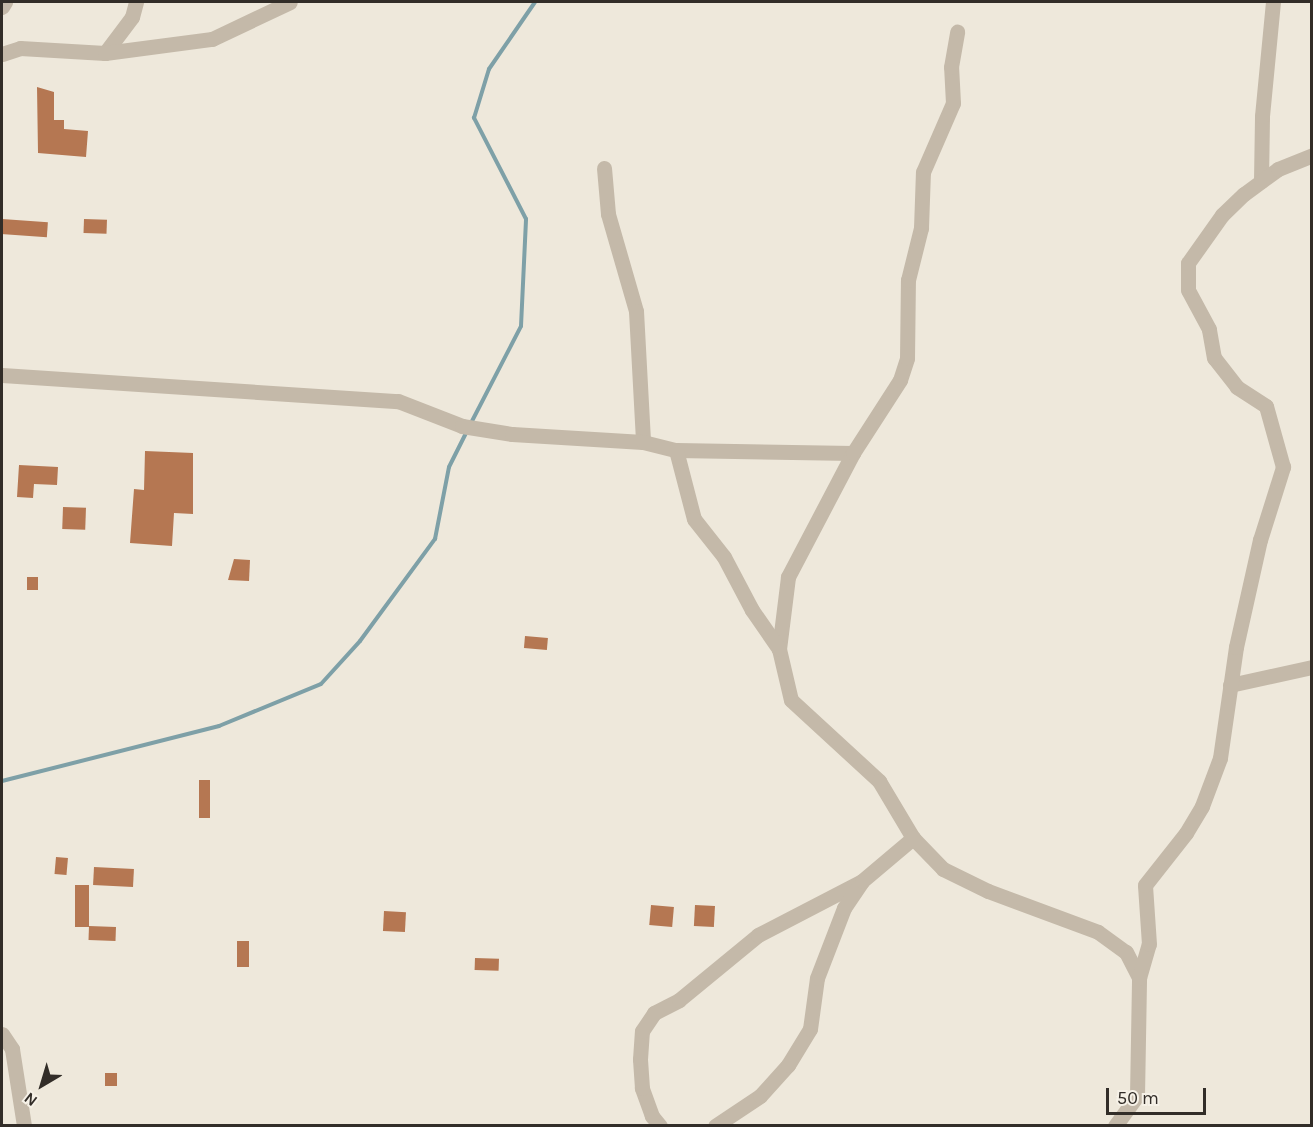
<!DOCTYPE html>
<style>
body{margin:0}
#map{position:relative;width:1313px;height:1127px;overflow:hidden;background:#eee8db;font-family:Karla,sans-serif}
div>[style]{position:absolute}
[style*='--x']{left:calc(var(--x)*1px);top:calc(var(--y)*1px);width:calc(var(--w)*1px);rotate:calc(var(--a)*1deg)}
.stream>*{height:4px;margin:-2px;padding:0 2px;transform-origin:2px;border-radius:2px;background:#7ea0a7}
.building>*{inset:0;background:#b57752;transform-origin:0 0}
.minor>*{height:15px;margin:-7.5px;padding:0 7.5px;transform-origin:7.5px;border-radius:7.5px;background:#c4b9a9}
span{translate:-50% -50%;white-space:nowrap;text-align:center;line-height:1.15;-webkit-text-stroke:4.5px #f6f1e7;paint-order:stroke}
.frame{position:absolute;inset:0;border:3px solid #322d28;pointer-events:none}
.north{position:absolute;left:12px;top:1055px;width:60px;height:60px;-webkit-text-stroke:4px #f6f1e7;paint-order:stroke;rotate:218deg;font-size:16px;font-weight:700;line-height:24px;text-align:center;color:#322d28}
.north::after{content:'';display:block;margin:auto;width:21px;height:27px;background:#322d28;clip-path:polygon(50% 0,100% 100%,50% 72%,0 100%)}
.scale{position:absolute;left:1106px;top:1088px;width:100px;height:27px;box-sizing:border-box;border:3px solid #322d28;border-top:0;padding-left:8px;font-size:18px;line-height:21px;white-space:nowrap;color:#322d28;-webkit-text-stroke:4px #f6f1e7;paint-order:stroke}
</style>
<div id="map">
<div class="stream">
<i style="--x:470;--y:425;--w:111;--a:-62.7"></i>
<i style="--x:521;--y:326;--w:107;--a:-87.3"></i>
<i style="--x:526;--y:219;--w:114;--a:-117.2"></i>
<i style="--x:474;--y:118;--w:51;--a:-73"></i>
<i style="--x:489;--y:69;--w:81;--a:-55.5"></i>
<i style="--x:2;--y:781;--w:224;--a:-14.2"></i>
<i style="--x:219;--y:726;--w:110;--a:-22.4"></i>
<i style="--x:321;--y:684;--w:58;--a:-47.8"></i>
<i style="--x:360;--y:641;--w:127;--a:-53.7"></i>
<i style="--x:435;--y:539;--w:73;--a:-79"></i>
<i style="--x:449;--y:467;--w:40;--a:-63.4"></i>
</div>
<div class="building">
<i style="clip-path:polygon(37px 87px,54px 92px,54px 120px,64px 120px,64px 129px,88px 131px,86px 157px,38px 153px)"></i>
<i style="left:2px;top:219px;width:46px;height:15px;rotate:4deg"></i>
<i style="left:84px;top:219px;width:23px;height:14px;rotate:2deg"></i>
<i style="clip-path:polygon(145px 451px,193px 453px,193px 514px,174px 513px,172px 546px,130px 543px,134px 489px,144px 490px)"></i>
<i style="clip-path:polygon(19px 465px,58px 467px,57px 485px,34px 484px,33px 498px,17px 497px)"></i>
<i style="left:63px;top:507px;width:23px;height:22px;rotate:2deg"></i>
<i style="clip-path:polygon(234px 559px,250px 560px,249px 581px,228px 580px)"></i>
<i style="left:27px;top:577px;width:11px;height:13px"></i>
<i style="left:525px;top:636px;width:23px;height:12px;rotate:5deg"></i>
<i style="left:199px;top:780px;width:11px;height:38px"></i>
<i style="left:56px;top:857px;width:12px;height:17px;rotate:5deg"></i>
<i style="left:94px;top:867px;width:40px;height:18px;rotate:3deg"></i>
<i style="left:75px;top:885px;width:14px;height:42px"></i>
<i style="left:651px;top:905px;width:23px;height:20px;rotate:5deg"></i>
<i style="left:695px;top:905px;width:20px;height:21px;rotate:3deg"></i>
<i style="left:384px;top:911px;width:22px;height:20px;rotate:3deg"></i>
<i style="left:89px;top:926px;width:27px;height:14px;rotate:2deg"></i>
<i style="left:237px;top:941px;width:12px;height:26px"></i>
<i style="left:475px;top:958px;width:24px;height:12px;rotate:2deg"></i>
<i style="left:105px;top:1073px;width:12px;height:13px"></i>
</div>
<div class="minor">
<i style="--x:2;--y:7;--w:6;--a:-59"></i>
<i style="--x:105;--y:53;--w:45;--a:-53.1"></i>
<i style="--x:132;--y:17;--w:16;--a:-75"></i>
<i style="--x:2;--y:54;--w:19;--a:-18"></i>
<i style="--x:20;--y:48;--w:85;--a:3.4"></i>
<i style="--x:105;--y:53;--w:108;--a:-7.5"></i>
<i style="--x:212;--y:39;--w:86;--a:-25.4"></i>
<i style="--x:604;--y:168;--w:46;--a:85"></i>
<i style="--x:608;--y:214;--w:101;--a:73.9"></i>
<i style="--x:636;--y:311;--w:131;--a:86.9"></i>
<i style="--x:1261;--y:181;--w:65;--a:-89.1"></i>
<i style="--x:1262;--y:116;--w:115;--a:-84.5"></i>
<i style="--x:2;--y:375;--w:397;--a:3.8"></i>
<i style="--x:398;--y:401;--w:69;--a:21.3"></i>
<i style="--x:462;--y:426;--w:51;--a:9.1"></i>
<i style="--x:512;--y:434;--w:131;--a:3.5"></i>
<i style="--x:643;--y:442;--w:34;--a:14"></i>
<i style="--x:676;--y:450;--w:177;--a:1"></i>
<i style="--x:853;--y:453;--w:140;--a:117.7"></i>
<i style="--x:788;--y:577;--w:73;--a:97.1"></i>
<i style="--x:779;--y:649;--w:52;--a:76.8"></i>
<i style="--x:791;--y:700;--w:120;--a:42.6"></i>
<i style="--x:879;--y:781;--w:66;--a:59.2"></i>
<i style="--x:913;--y:838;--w:43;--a:45.9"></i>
<i style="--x:943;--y:869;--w:50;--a:26.1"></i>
<i style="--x:988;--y:891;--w:117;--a:20.4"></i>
<i style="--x:1098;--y:932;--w:34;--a:36"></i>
<i style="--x:1126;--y:952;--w:29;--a:63"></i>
<i style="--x:676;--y:450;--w:71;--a:75.4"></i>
<i style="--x:694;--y:519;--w:48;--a:51.7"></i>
<i style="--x:724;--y:557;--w:60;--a:62.2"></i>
<i style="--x:752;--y:610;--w:47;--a:55.3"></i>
<i style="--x:853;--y:453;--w:87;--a:-57.2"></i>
<i style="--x:900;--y:380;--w:23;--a:-72"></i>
<i style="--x:907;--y:358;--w:78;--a:-89.3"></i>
<i style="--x:908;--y:280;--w:54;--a:-76"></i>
<i style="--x:921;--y:228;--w:56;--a:-88"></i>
<i style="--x:923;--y:172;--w:75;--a:-66.5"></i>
<i style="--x:953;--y:103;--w:36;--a:-93"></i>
<i style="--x:951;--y:67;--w:36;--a:-80"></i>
<i style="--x:1230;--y:685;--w:84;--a:-12.4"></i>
<i style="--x:2;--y:1034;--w:18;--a:56"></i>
<i style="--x:12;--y:1049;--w:78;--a:81.1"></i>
<i style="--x:660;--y:1126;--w:13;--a:-129"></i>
<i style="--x:652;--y:1116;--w:30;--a:-110"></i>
<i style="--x:642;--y:1088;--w:29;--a:-94"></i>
<i style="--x:640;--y:1059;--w:28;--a:-86"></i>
<i style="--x:642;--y:1031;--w:22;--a:-56"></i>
<i style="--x:654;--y:1013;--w:28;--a:-27"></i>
<i style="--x:679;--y:1000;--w:102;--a:-39.4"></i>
<i style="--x:758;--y:935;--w:117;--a:-27.4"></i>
<i style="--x:715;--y:1126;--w:54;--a:-33.7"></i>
<i style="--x:760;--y:1096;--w:42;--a:-47.9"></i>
<i style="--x:788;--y:1065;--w:42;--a:-58.6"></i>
<i style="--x:810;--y:1029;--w:51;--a:-82.2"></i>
<i style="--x:817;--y:978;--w:75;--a:-68.9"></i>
<i style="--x:844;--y:908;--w:32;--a:-56"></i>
<i style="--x:862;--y:881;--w:67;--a:-40.1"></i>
<i style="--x:1115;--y:1126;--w:37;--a:-54"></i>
<i style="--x:1137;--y:1096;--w:118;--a:-89"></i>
<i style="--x:1139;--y:978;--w:35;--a:-74"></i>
<i style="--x:1149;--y:944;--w:59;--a:-93.9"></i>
<i style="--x:1145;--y:885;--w:66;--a:-51.7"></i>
<i style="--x:1186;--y:833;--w:31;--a:-59"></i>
<i style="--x:1202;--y:806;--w:51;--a:-69.4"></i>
<i style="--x:1220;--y:758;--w:112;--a:-81.8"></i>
<i style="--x:1236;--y:647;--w:110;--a:-77.4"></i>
<i style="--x:1260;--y:540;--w:77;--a:-72.5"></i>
<i style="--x:1283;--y:467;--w:63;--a:-105.6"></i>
<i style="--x:1266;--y:406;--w:35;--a:-147"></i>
<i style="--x:1237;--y:387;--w:37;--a:-128"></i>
<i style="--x:1214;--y:358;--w:29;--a:-100"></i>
<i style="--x:1209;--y:329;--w:44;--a:-118.3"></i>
<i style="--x:1188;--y:290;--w:27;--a:-90"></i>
<i style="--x:1188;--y:263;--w:59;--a:-54.7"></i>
<i style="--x:1222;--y:215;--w:30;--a:-44"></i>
<i style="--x:1244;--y:194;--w:42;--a:-36.3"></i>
<i style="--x:1278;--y:169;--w:37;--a:-22"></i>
</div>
<div class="frame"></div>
<div class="north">N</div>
<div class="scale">50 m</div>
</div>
